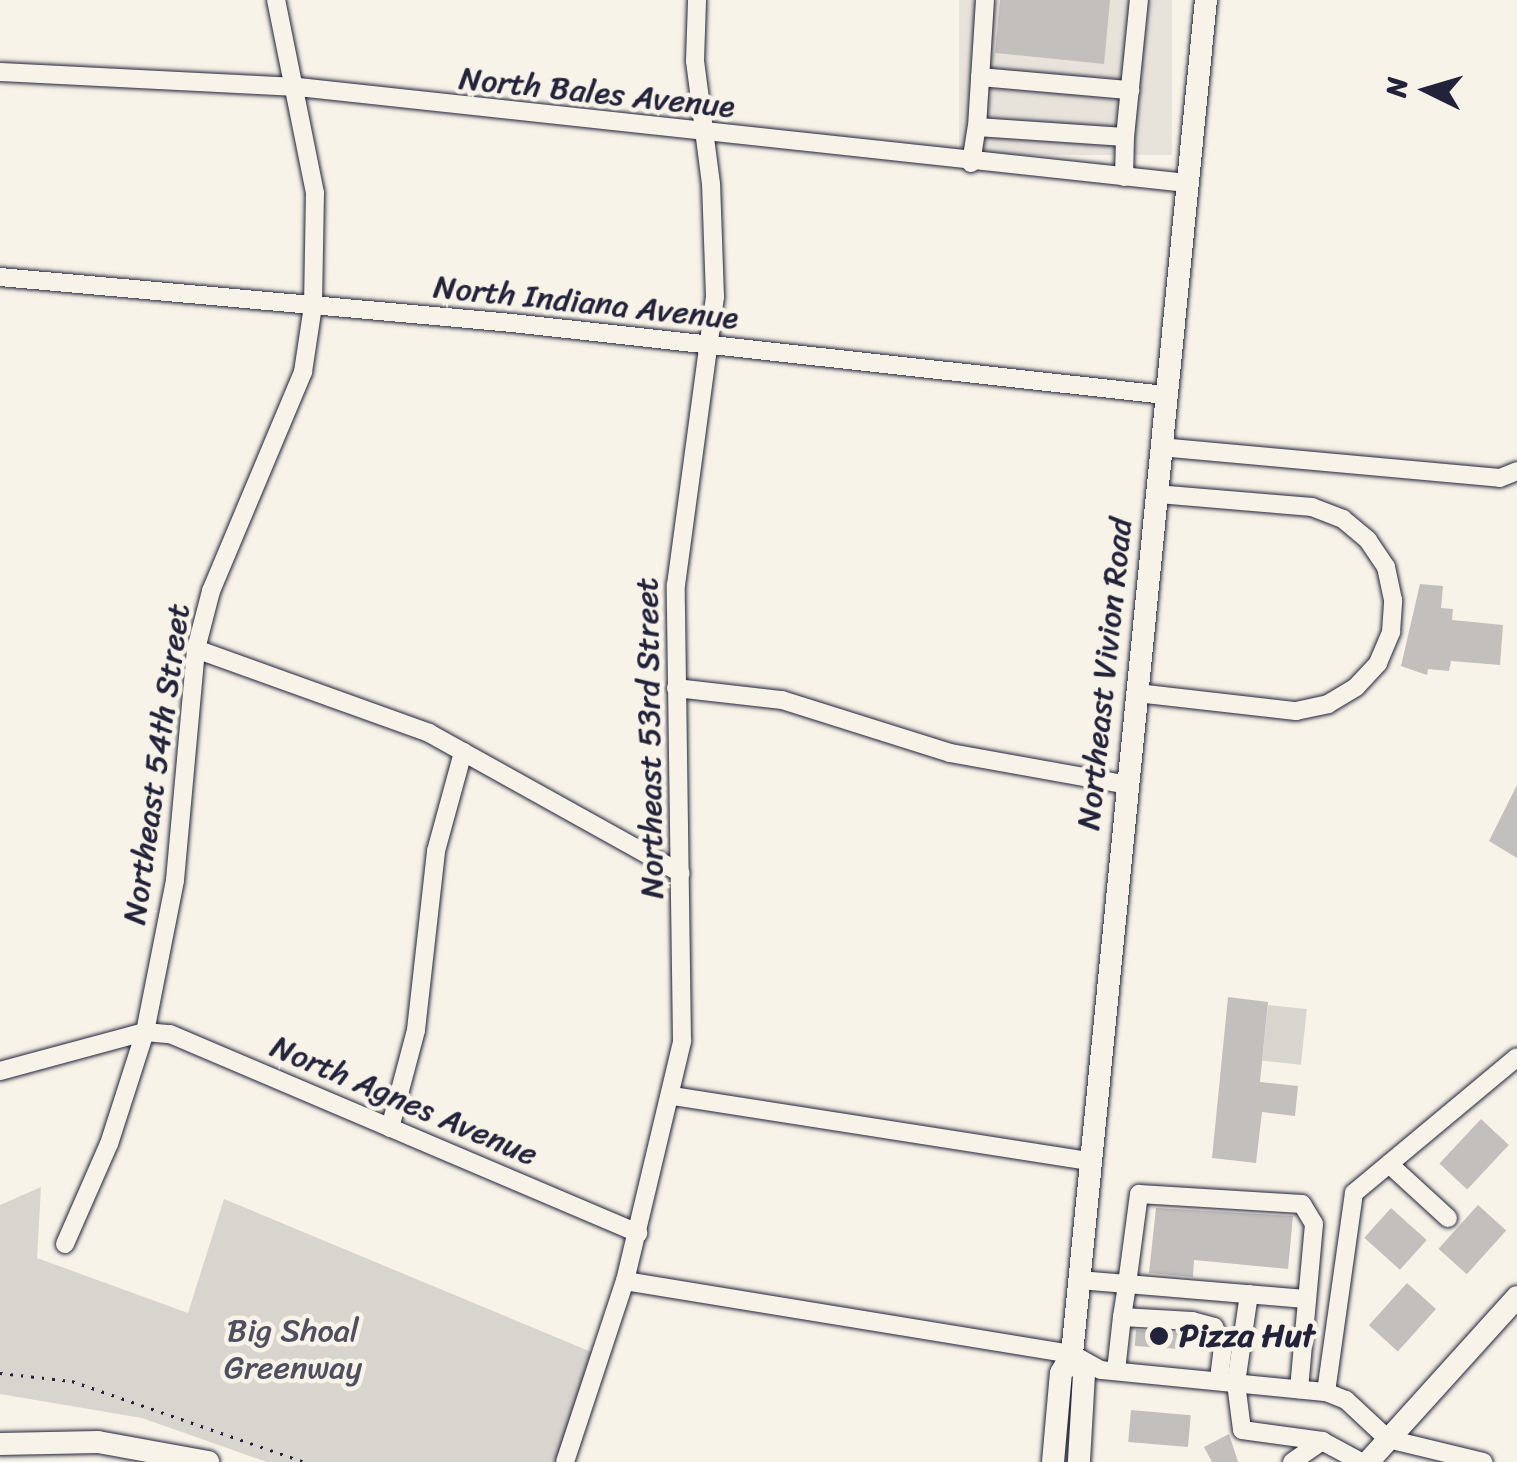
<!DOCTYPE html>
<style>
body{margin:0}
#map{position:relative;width:1517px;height:1462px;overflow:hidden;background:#f7f3e8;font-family:Sriracha,sans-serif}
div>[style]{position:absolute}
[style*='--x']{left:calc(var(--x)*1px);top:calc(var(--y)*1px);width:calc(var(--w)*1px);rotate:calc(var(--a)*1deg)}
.built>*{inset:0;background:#e7e3db;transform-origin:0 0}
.green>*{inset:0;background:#d8d5cf;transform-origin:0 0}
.building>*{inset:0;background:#c2bfbd;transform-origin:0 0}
.path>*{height:2.5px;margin-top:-1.25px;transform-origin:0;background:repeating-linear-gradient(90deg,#22223b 0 2.5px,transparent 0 10.5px)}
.roads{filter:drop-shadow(0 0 2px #22223b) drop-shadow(0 0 2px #22223b)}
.minor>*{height:18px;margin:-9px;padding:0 9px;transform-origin:9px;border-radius:9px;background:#f7f3e8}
.major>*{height:22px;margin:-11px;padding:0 11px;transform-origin:11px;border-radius:11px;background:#f7f3e8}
.dots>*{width:28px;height:28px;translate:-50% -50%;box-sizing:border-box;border:5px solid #f7f3e8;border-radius:50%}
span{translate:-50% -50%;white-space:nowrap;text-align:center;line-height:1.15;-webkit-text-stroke:9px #f7f3e8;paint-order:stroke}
.street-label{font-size:32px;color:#22223b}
.park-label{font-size:32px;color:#504f60}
.poi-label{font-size:32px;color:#22223b;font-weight:700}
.left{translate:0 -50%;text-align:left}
.north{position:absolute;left:1377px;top:40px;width:100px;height:100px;-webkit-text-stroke:8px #f7f3e8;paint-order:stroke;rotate:275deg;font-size:28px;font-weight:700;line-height:40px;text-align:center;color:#22223b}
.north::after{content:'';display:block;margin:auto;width:35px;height:45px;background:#22223b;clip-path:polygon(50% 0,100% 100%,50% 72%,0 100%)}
</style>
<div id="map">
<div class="built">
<i style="left:959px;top:0;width:213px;height:155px"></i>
</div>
<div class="green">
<i style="left:1268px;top:1005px;width:39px;height:56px;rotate:6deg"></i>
<i style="clip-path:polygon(41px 1187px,37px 1258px,188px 1313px,224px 1199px,601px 1356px,558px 1462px,267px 1462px,142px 1418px,0 1394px,0 1205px)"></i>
</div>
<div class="building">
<i style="clip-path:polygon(1000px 0,1110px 0,1104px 64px,995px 53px)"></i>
<i style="clip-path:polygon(1420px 584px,1443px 586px,1441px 608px,1453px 609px,1452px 620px,1503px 625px,1500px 665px,1451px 661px,1449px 671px,1428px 669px,1427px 675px,1401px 666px)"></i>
<i style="clip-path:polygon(1517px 785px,1517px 858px,1489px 841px)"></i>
<i style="clip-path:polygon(1228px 997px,1268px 1002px,1260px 1082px,1298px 1086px,1295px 1116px,1262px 1112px,1256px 1163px,1212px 1158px)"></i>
<i style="left:1481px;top:1119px;width:38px;height:61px;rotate:43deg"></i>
<i style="left:1478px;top:1205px;width:38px;height:59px;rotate:42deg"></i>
<i style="clip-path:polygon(1156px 1208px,1293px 1216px,1288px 1269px,1194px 1260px,1193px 1277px,1149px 1273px)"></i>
<i style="left:1391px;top:1208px;width:48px;height:40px;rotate:42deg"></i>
<i style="left:1407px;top:1283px;width:39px;height:57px;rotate:42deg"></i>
<i style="left:1136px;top:1330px;width:48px;height:16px;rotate:4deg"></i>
<i style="left:1131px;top:1410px;width:60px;height:32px;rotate:5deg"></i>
<i style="clip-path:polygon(1229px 1434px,1238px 1462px,1212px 1462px,1204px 1447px)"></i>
</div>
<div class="path">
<i style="--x:0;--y:1373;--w:72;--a:6.3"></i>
<i style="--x:72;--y:1381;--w:246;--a:19.2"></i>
</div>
<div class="roads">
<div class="minor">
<i style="--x:0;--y:72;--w:298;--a:2.9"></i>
<i style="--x:298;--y:87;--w:894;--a:6.16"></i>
<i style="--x:980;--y:77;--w:151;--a:5"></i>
<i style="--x:977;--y:127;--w:127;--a:-86.4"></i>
<i style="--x:1125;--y:137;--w:138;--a:-84.2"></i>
<i style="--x:971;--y:163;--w:36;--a:-81"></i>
<i style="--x:977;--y:127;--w:148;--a:3.9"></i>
<i style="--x:1125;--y:137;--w:40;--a:91.4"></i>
<i style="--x:0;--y:277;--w:514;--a:5.13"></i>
<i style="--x:512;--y:323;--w:657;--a:6.29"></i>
<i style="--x:1160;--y:447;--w:341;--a:5.2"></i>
<i style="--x:1500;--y:478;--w:18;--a:-22"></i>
<i style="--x:196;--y:649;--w:248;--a:19.8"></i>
<i style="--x:429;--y:733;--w:288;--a:29.1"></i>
<i style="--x:676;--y:688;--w:107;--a:6.5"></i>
<i style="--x:782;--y:700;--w:176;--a:17.5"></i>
<i style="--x:950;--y:753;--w:180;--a:10.2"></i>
<i style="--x:1137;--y:693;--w:160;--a:6.5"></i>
<i style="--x:1296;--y:711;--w:33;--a:-12"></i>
<i style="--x:1328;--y:704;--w:33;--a:-31"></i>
<i style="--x:1356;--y:687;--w:33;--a:-47"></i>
<i style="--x:1378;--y:663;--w:34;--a:-67"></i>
<i style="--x:1391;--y:632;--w:32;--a:-86"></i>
<i style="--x:1393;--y:600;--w:34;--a:-102"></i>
<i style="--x:1386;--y:567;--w:32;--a:-124"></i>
<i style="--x:1368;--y:540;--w:33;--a:-140"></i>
<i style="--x:1343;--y:519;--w:33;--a:-159"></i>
<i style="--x:1312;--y:507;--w:157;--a:-175.2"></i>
<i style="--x:0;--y:1071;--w:150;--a:-15.1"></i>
<i style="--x:145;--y:1032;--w:25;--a:5"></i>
<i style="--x:170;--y:1034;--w:509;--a:23.04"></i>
<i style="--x:673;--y:1096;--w:422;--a:8.9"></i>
<i style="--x:390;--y:1128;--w:101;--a:-75.1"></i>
<i style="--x:416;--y:1030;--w:180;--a:-83.6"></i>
<i style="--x:436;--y:851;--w:103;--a:-74.7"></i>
<i style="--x:1389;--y:1164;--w:80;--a:42.5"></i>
<i style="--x:65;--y:1244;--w:109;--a:-66.3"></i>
<i style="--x:109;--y:1144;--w:118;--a:-72.2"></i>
<i style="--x:145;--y:1032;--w:155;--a:-78.8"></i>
<i style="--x:175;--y:880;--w:232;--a:-84.8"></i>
<i style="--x:196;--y:649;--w:60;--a:-75.5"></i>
<i style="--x:211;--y:591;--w:238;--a:-67.2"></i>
<i style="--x:303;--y:372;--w:67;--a:-81.4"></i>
<i style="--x:313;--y:306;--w:113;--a:-89"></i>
<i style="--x:315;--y:193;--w:197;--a:-101.4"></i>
<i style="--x:1079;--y:1280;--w:48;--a:4.8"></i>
<i style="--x:1127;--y:1284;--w:91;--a:-82.4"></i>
<i style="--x:1139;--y:1194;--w:163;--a:3.5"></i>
<i style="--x:1302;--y:1204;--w:23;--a:59"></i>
<i style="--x:1314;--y:1224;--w:166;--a:95.2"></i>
<i style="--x:625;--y:1281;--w:453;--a:9.3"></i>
<i style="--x:1072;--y:1354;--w:33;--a:29"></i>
<i style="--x:1101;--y:1370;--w:226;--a:5.6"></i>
<i style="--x:1326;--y:1392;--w:201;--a:-82"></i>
<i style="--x:1354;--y:1193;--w:212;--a:-39.8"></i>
<i style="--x:1249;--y:1294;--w:90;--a:98.3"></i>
<i style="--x:1236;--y:1383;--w:47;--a:82.7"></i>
<i style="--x:1242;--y:1430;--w:81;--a:7.8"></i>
<i style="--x:1322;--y:1441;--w:44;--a:28.3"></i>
<i style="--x:1122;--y:1317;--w:33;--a:-81"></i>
<i style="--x:1127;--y:1284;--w:179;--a:4.8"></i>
<i style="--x:1116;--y:1371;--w:54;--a:-83.7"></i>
<i style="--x:1122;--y:1317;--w:70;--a:3.3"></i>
<i style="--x:1192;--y:1321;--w:23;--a:15"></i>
<i style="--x:1214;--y:1327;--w:21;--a:65"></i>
<i style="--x:1223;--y:1346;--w:35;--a:97"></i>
<i style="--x:1326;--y:1392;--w:22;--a:22"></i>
<i style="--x:1346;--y:1400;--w:57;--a:42.9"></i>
<i style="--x:1388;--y:1439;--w:98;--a:13.6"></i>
<i style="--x:565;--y:1462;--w:191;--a:-71.7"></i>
<i style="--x:625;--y:1281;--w:247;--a:-76.6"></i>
<i style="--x:682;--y:1041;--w:456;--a:-90.8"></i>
<i style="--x:676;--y:585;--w:291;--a:-82.3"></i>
<i style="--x:715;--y:297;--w:113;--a:-92"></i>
<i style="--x:711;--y:184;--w:124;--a:-97.4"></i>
<i style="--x:695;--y:61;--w:61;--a:-88.1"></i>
<i style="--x:1292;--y:1462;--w:37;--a:-35"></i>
</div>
<div class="major">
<i style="--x:1072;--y:1354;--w:23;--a:59"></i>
<i style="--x:1084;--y:1374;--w:88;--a:93.3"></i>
<i style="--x:0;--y:1444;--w:98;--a:-1.2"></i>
<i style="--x:98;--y:1442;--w:112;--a:10.3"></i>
<i style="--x:1053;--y:1462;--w:89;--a:-84.9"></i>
<i style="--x:1061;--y:1373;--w:22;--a:-60"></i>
<i style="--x:1072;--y:1354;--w:1361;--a:-84.35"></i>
<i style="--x:1368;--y:1462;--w:222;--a:-47.9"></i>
</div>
</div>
<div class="dots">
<i style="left:1159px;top:1336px;background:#22223b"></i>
</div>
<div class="street-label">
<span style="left:597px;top:93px;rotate:6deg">North Bales Avenue</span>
<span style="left:586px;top:303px;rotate:6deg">North Indiana Avenue</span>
<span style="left:1105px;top:674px;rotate:-84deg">Northeast Vivion Road</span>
<span style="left:650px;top:738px;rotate:-91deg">Northeast 53rd Street</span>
<span style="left:157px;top:764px;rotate:-82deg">Northeast 54th Street</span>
<span style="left:404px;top:1101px;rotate:23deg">North Agnes Avenue</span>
</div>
<div class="park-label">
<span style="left:293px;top:1350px">Big Shoal<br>Greenway</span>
</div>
<div class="poi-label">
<span class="left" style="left:1179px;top:1336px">Pizza Hut</span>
</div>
<div class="north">N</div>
</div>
